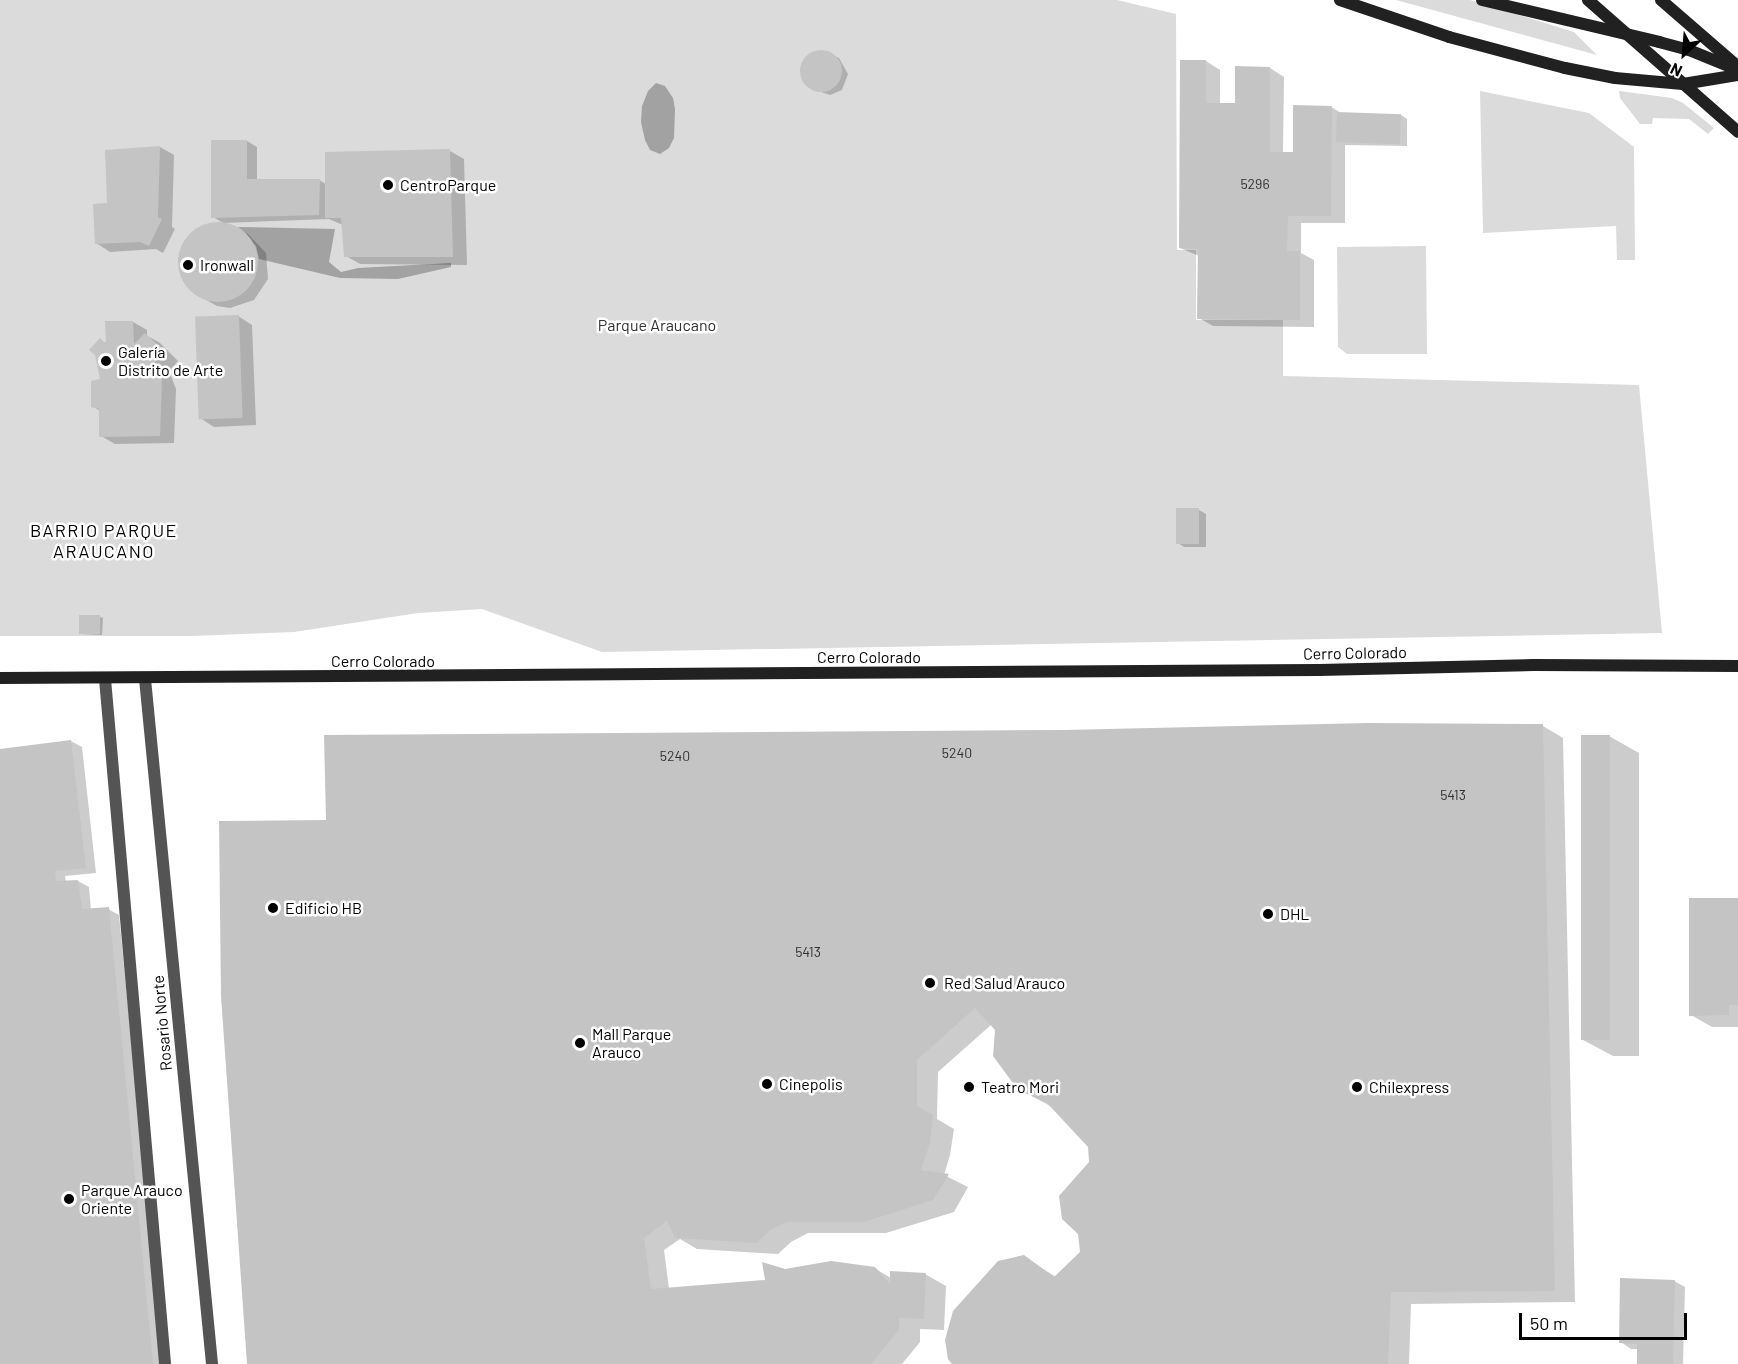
<!DOCTYPE html>
<meta charset="utf-8">
<style>
body{margin:0}
#map{position:relative;width:1738px;height:1364px;overflow:hidden;background:#fff;font-family:Barlow,sans-serif}
div>[style]{position:absolute}
[style*='--x']{left:calc(var(--x)*1px);top:calc(var(--y)*1px);width:calc(var(--w)*1px);rotate:calc(var(--a)*1deg)}
.green>*{inset:0;background:#dbdbdb}
.water>*{inset:0;background:#a2a2a2}
.shadow>*{inset:0;background:#0003}
.building>*{inset:0;background:#c4c4c4;transform-origin:0 0}
.round{border-radius:50%}
.street>*{height:12px;margin:-6px;padding:0 6px;transform-origin:6px;border-radius:6px;background:#545454}
.secondary>*{height:12px;margin:-6px;padding:0 6px;transform-origin:6px;border-radius:6px;background:#212121}
.dots>*{width:16px;height:16px;translate:-50% -50%;box-sizing:border-box;border:3px solid #fff;border-radius:50%}
span{translate:-50% -50%;white-space:nowrap;text-align:center;line-height:1.15;-webkit-text-stroke:5px #fff;paint-order:stroke}
.number-label{font-size:14px;color:#313131}
.number-label span{-webkit-text-stroke-width:0}
.poi-label{font-size:16px;color:#000}
.left{translate:0 -50%;text-align:left}
.park-label{font-size:16px;color:#323232}
.street-label{font-size:16px;color:#000}
.neighbourhood-label{font-size:18px;color:#000;letter-spacing:1.5px}
.north{position:absolute;left:1654px;top:24px;width:60px;height:60px;-webkit-text-stroke:4px #fff;paint-order:stroke;rotate:206deg;font-size:16px;font-weight:700;line-height:24px;text-align:center;color:#000}
.north::after{content:'';display:block;margin:auto;width:21px;height:27px;background:#000;clip-path:polygon(50% 0,100% 100%,50% 72%,0 100%)}
.scale{position:absolute;left:1519px;top:1313px;width:168px;height:27px;box-sizing:border-box;border:3px solid #000;border-top:0;padding-left:8px;font-size:18px;line-height:21px;white-space:nowrap;color:#000;-webkit-text-stroke:4px #fff;paint-order:stroke}
</style>
<div id="map">
<div class="green">
<i style="clip-path:polygon(0 0,1117px 0,1176px 14px,1177px 250px,1196px 250px,1196px 320px,1283px 320px,1283px 376px,1639px 385px,1662px 633px,602px 652px,482px 609px,418px 613px,294px 632px,192px 636px,0 636px)"></i>
<i style="clip-path:polygon(1396px 0,1470px 0,1574px 32px,1597px 55px)"></i>
<i style="clip-path:polygon(1480px 91px,1589px 113px,1634px 147px,1635px 260px,1617px 260px,1616px 226px,1483px 233px)"></i>
<i style="clip-path:polygon(1619px 91px,1672px 98px,1683px 103px,1714px 128px,1708px 134px,1689px 119px,1653px 118px,1652px 124px,1640px 124px,1620px 98px)"></i>
<i style="clip-path:polygon(1426px 246px,1427px 354px,1347px 354px,1338px 347px,1337px 247px)"></i>
</div>
<div class="water">
<i style="clip-path:polygon(656px 83px,665px 86px,673px 98px,675px 109px,674px 138px,669px 148px,660px 154px,650px 150px,645px 140px,641px 122px,642px 106px,648px 91px)"></i>
<i style="clip-path:polygon(238px 227px,335px 229px,329px 262px,341px 272px,358px 268px,451px 263px,451px 267px,398px 279px,340px 278px,259px 259px,256px 246px)"></i>
</div>
<div class="shadow">
<i style="clip-path:polygon(819px 51px,839px 58px,848px 74px,842px 90px,830px 95px,818px 91px,805px 82px,801px 69px,807px 57px)"></i>
<i style="clip-path:polygon(1206px 61px,1220px 70px,1220px 105px,1236px 105px,1270px 68px,1284px 77px,1283px 153px,1294px 153px,1331px 107px,1343px 114px,1401px 115px,1407px 119px,1407px 146px,1345px 145px,1345px 223px,1301px 223px,1301px 253px,1314px 260px,1314px 327px,1213px 326px,1199px 318px,1199px 256px,1180px 248px)"></i>
<i style="clip-path:polygon(247px 141px,257px 147px,257px 180px,319px 180px,326px 184px,450px 151px,464px 159px,467px 265px,360px 264px,346px 256px,343px 225px,329px 219px,224px 223px,248px 234px,266px 253px,268px 279px,254px 300px,230px 308px,217px 306px,194px 293px,185px 283px,179px 259px,190px 235px,200px 228px,225px 224px,213px 217px)"></i>
<i style="clip-path:polygon(160px 147px,174px 155px,172px 227px,175px 229px,163px 253px,156px 249px,110px 252px,96px 243px,109px 204px,107px 152px)"></i>
<i style="clip-path:polygon(238px 316px,252px 325px,256px 425px,214px 427px,200px 418px)"></i>
<i style="clip-path:polygon(133px 322px,147px 330px,147px 336px,159px 342px,178px 361px,169px 371px,176px 389px,174px 443px,115px 444px,101px 436px,100px 411px,92px 406px,102px 380px,100px 340px,108px 344px)"></i>
<i style="clip-path:polygon(1199px 510px,1206px 514px,1206px 547px,1184px 547px,1178px 543px)"></i>
<i style="clip-path:polygon(100px 617px,103px 618px,102px 635px,81px 634px)"></i>
<i style="clip-path:polygon(1543px 726px,1563px 738px,1575px 1302px,1411px 1304px,1409px 1364px,955px 1364px,1024px 1257px,1056px 1277px,1082px 1253px,1090px 1147px,1052px 1107px,1019px 1089px,997px 1029px,992px 1024px,938px 1072px,937px 1119px,954px 1129px,950px 1155px,944px 1175px,968px 1187px,954px 1212px,886px 1233px,808px 1233px,791px 1242px,778px 1254px,697px 1249px,680px 1239px,664px 1250px,669px 1289px,767px 1281px,785px 1271px,874px 1268px,891px 1278px,925px 1274px,946px 1286px,944px 1330px,920px 1329px,920px 1342px,902px 1364px,249px 1364px,327px 822px,567px 735px)"></i>
<i style="clip-path:polygon(1609px 736px,1639px 753px,1639px 1056px,1613px 1056px,1583px 1040px)"></i>
<i style="clip-path:polygon(71px 741px,82px 747px,96px 873px,65px 876px,66px 882px,78px 881px,89px 887px,91px 910px,108px 909px,119px 915px,163px 1364px,0 1364px,0 751px)"></i>
<i style="clip-path:polygon(1738px 900px,1738px 1027px,1712px 1027px,1691px 1015px)"></i>
<i style="clip-path:polygon(1674px 1281px,1685px 1287px,1683px 1364px,1638px 1364px,1638px 1349px,1631px 1349px,1621px 1342px)"></i>
</div>
<div class="building">
<i class="round" style="left:800px;top:50px;width:42px;height:42px"></i>
<i style="clip-path:polygon(1180px 60px,1206px 60px,1206px 103px,1235px 103px,1235px 66px,1270px 67px,1270px 152px,1293px 152px,1293px 105px,1332px 106px,1331px 216px,1288px 216px,1287px 251px,1300px 251px,1300px 320px,1197px 319px,1198px 249px,1179px 248px)"></i>
<i style="left:1337px;top:112px;width:64px;height:30px;rotate:2deg"></i>
<i style="clip-path:polygon(211px 140px,247px 140px,247px 179px,320px 179px,319px 215px,211px 218px)"></i>
<i style="clip-path:polygon(160px 146px,158px 217px,162px 219px,149px 246px,140px 242px,95px 244px,93px 204px,107px 203px,105px 150px)"></i>
<i style="clip-path:polygon(450px 149px,453px 257px,344px 257px,341px 218px,325px 218px,325px 152px)"></i>
<i class="round" style="left:178px;top:222px;width:80px;height:80px"></i>
<i style="left:239px;top:315px;width:103px;height:44px;rotate:88deg"></i>
<i style="clip-path:polygon(105px 321px,133px 321px,134px 344px,145px 333px,165px 352px,155px 362px,162px 380px,160px 436px,99px 437px,99px 409px,91px 407px,91px 381px,100px 379px,95px 355px,89px 350px,100px 338px,106px 344px)"></i>
<i style="left:1176px;top:508px;width:23px;height:36px"></i>
<i style="left:79px;top:615px;width:21px;height:19px"></i>
<i style="clip-path:polygon(1368px 723px,1543px 724px,1555px 1291px,1391px 1292px,1388px 1364px,952px 1364px,948px 1359px,945px 1340px,953px 1311px,998px 1261px,1024px 1255px,1054px 1277px,1080px 1252px,1078px 1234px,1062px 1219px,1059px 1196px,1089px 1162px,1088px 1147px,1047px 1103px,1018px 1090px,993px 1056px,995px 1030px,975px 1008px,917px 1060px,917px 1106px,933px 1115px,930px 1143px,921px 1170px,949px 1174px,933px 1200px,864px 1222px,787px 1222px,770px 1230px,757px 1243px,675px 1238px,667px 1221px,644px 1238px,651px 1289px,765px 1280px,762px 1262px,785px 1269px,831px 1261px,875px 1267px,890px 1284px,890px 1271px,926px 1273px,924px 1319px,899px 1318px,899px 1330px,871px 1364px,247px 1364px,221px 996px,219px 821px,326px 820px,324px 735px,1064px 730px)"></i>
<i style="left:1581px;top:735px;width:29px;height:305px"></i>
<i style="clip-path:polygon(71px 740px,86px 868px,55px 871px,56px 881px,78px 880px,82px 909px,109px 907px,153px 1364px,0 1364px,0 749px)"></i>
<i style="clip-path:polygon(1689px 898px,1738px 898px,1738px 1005px,1729px 1005px,1729px 1015px,1689px 1016px)"></i>
<i style="clip-path:polygon(1620px 1278px,1675px 1280px,1673px 1364px,1637px 1364px,1637px 1344px,1619px 1343px)"></i>
</div>
<div class="street">
<i style="--x:105;--y:679;--w:688;--a:84.99"></i>
<i style="--x:145;--y:679;--w:688;--a:84.41"></i>
</div>
<div class="secondary">
<i style="--x:1340;--y:0;--w:115;--a:18.7"></i>
<i style="--x:1449;--y:37;--w:120;--a:15"></i>
<i style="--x:1565;--y:68;--w:51;--a:11.3"></i>
<i style="--x:1615;--y:78;--w:68;--a:5"></i>
<i style="--x:1683;--y:84;--w:56;--a:-9.3"></i>
<i style="--x:1482;--y:0;--w:182;--a:13.3"></i>
<i style="--x:1659;--y:42;--w:31;--a:15"></i>
<i style="--x:1689;--y:50;--w:53;--a:22.2"></i>
<i style="--x:1588;--y:0;--w:200;--a:41.3"></i>
<i style="--x:1661;--y:0;--w:98;--a:40.9"></i>
<i style="--x:0;--y:678;--w:1319;--a:-0.35"></i>
<i style="--x:1319;--y:670;--w:215;--a:-1.3"></i>
<i style="--x:1534;--y:665;--w:204;--a:0.3"></i>
</div>
<div class="dots">
<i style="left:388px;top:185px;background:#000"></i>
<i style="left:188px;top:265px;background:#000"></i>
<i style="left:106px;top:361px;background:#000"></i>
<i style="left:273px;top:908px;background:#000"></i>
<i style="left:1268px;top:914px;background:#000"></i>
<i style="left:930px;top:983px;background:#000"></i>
<i style="left:580px;top:1043px;background:#000"></i>
<i style="left:767px;top:1084px;background:#000"></i>
<i style="left:969px;top:1087px;background:#000"></i>
<i style="left:1357px;top:1087px;background:#000"></i>
<i style="left:69px;top:1199px;background:#000"></i>
</div>
<div class="number-label">
<span style="left:1255px;top:184px">5296</span>
<span style="left:957px;top:753px">5240</span>
<span style="left:675px;top:756px">5240</span>
<span style="left:1453px;top:795px">5413</span>
<span style="left:808px;top:952px">5413</span>
</div>
<div class="poi-label">
<span class="left" style="left:400px;top:185px">CentroParque</span>
<span class="left" style="left:200px;top:265px">Ironwall</span>
<span class="left" style="left:118px;top:361px">Galería<br>Distrito de Arte</span>
<span class="left" style="left:285px;top:908px">Edificio HB</span>
<span class="left" style="left:1280px;top:914px">DHL</span>
<span class="left" style="left:944px;top:983px">Red Salud Arauco</span>
<span class="left" style="left:592px;top:1043px">Mall Parque<br>Arauco</span>
<span class="left" style="left:779px;top:1084px">Cinepolis</span>
<span class="left" style="left:981px;top:1087px">Teatro Mori</span>
<span class="left" style="left:1369px;top:1087px">Chilexpress</span>
<span class="left" style="left:81px;top:1199px">Parque Arauco<br>Oriente</span>
</div>
<div class="park-label">
<span style="left:657px;top:325px">Parque Araucano</span>
</div>
<div class="street-label">
<span style="left:1355px;top:653px;rotate:-1deg">Cerro Colorado</span>
<span style="left:869px;top:657px">Cerro Colorado</span>
<span style="left:383px;top:661px">Cerro Colorado</span>
<span style="left:162px;top:1023px;rotate:-95deg">Rosario Norte</span>
</div>
<div class="neighbourhood-label">
<span style="left:104px;top:541px">BARRIO PARQUE<br>ARAUCANO</span>
</div>
<div class="north">N</div>
<div class="scale">50 m</div>
</div>
